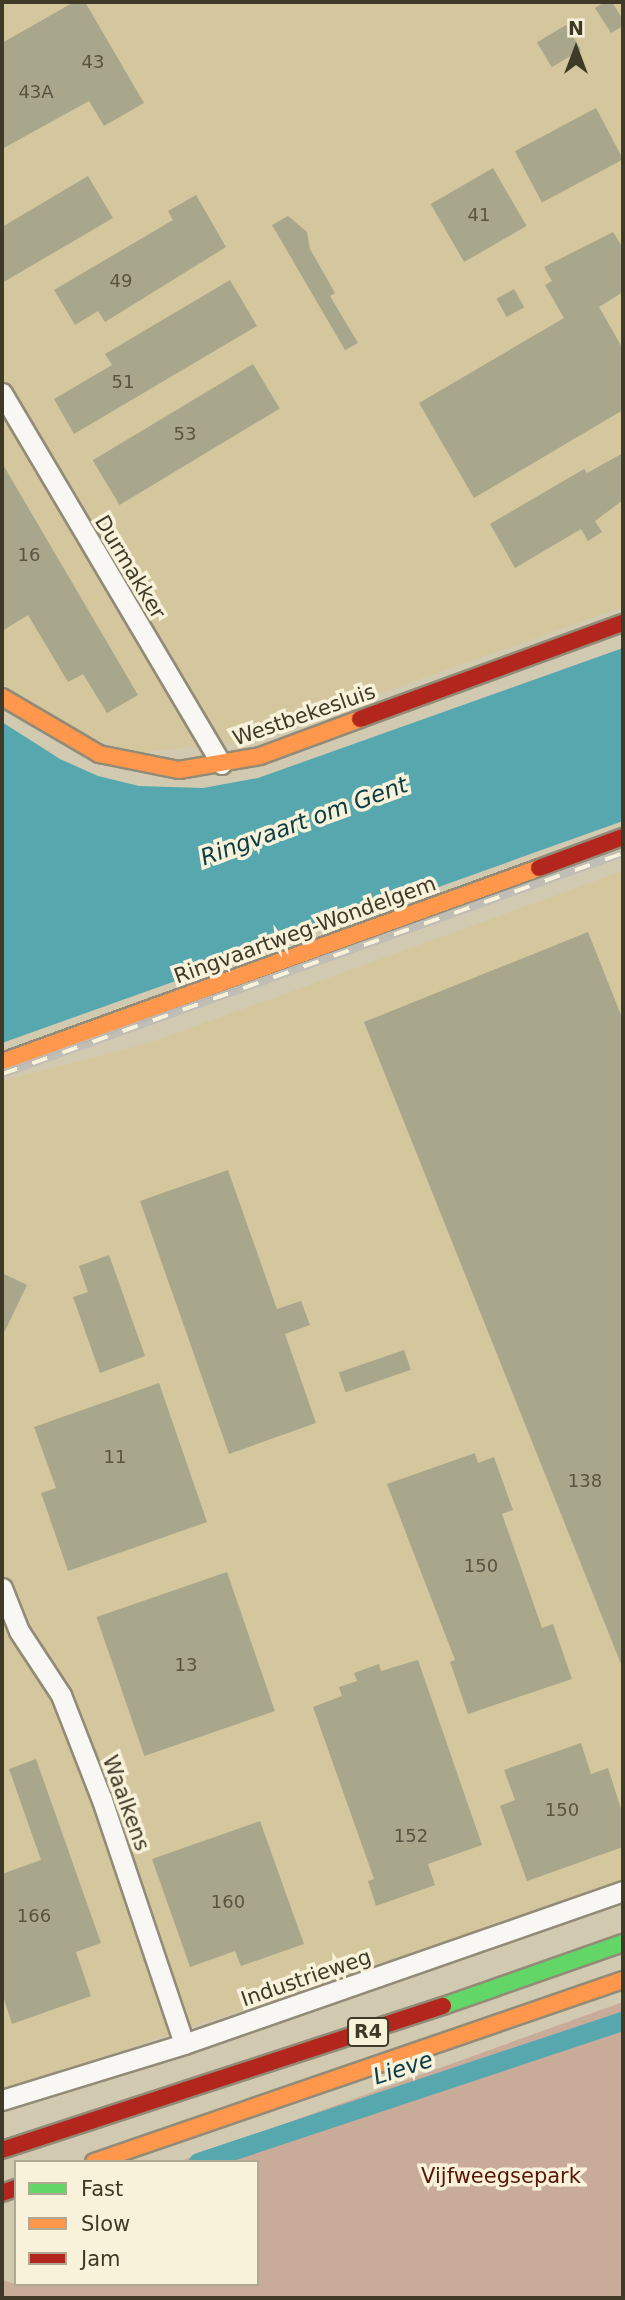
<!DOCTYPE html>
<html>
<head>
<meta charset="utf-8">
<style>
	body { margin:0 }
	#map { position:relative; width:625px; height:2300px; overflow:hidden; background:#d2cab0; font-family:"DejaVu Sans",sans-serif }
	div>[style] { position:absolute }
	.built>* { inset:0; background:#d4c79e }
	.green>* { inset:0; background:#c9ab99 }
	.water>* { inset:0; background:#57a7ae }
	.canal>* { height:19px; margin:-9.5px; padding:0 9.5px; transform-origin:9.5px; border-radius:9.5px; background:#57a7ae }
	.building>* { inset:0; background:#a8a68b; transform-origin:0 0 }
	.roads { filter:drop-shadow(2px 0 #928b77) drop-shadow(-2px 0 #928b77) drop-shadow(0 2px #928b77) drop-shadow(0 -2px #928b77) }
	.street>* { height:19px; margin:-9.5px; padding:0 9.5px; transform-origin:9.5px; border-radius:9.5px; background:#f8f7f3 }
	.fast>* { height:16px; margin:-8px; padding:0 8px; transform-origin:8px; border-radius:8px; background:#63d668 }
	.slow>* { height:16px; margin:-8px; padding:0 8px; transform-origin:8px; border-radius:8px; background:#ff974d }
	.jam>* { height:16px; margin:-8px; padding:0 8px; transform-origin:8px; border-radius:8px; background:#b3261e }
	.rail>* { height:8px; margin-top:-4px; transform-origin:0; background:repeating-linear-gradient(90deg,#f9f2db 0 16px,#c0bdb7 0 32px); box-sizing:border-box; border-block:2px solid #c0bdb7 }
	span { translate:-50% -50%; white-space:nowrap; text-align:center; line-height:1.15; -webkit-text-stroke:7px #f9f2db; paint-order:stroke }
	.number-label { font-size:18px; color:#595440 }
	.number-label span { -webkit-text-stroke-width:0 }
	.shield-label span { padding:2px 5px; background:#f9f2db; border:2px solid; border-radius:5px; -webkit-text-stroke-width:0 }
	.shield-label { font-size:19px; color:#3f3927; font-weight:700 }
	.street-label { font-size:21px; color:#3f3927 }
	.park-label { font-size:21px; color:#5a1305 }
	.water-label { font-size:23px; color:#093c45; font-style:italic }
	.frame { position:absolute; inset:0; border:4px solid #3f3927; pointer-events:none }
	.legend { position:absolute; left:14px; top:2160px; width:245px; height:126px; box-sizing:border-box; background:#f9f2db; border:2px solid #afa893; margin:0; padding:9px 12px; list-style:none; font-size:21px; color:#3f3927 }
	.legend li { display:flex; align-items:center; gap:14px; height:35px }
	.legend b { width:35px; border:2px solid #afa893 }
	.north { position:absolute; left:541px; top:14px; width:70px; height:70px; -webkit-text-stroke:5px #f9f2db; paint-order:stroke; rotate:0deg; font-size:19px; font-weight:700; line-height:28px; text-align:center; color:#3f3927 }
	.north::after { content:''; display:block; margin:auto; width:24px; height:32px; background:#3f3927; clip-path:polygon(50% 0,100% 100%,50% 72%,0 100%) }
</style>
</head>
<body>
<div id="map">
	<div class="built">
		<div style="clip-path:polygon(10px 2px,623px 2px,623px 607px,246px 741px,136px 753px,91px 738px,2px 684px,2px 7px)"></div>
		<div style="clip-path:polygon(623px 871px,623px 1881px,2px 2091px,2px 1081px,149px 1043px)"></div>
	</div>
	<div class="green">
		<div style="clip-path:polygon(623px 2002px,623px 2298px,2px 2298px,2px 2280px,16px 2284px,257px 2284px,257px 2162px,178px 2162px)"></div>
	</div>
	<div class="water">
		<div style="clip-path:polygon(623px 648px,623px 821px,2px 1043px,2px 722px,60px 759px,98px 776px,139px 786px,203px 788px,258px 778px)"></div>
	</div>
	<div class="canal">
		<div style="left:198px;top:2162px;width:448px;rotate:-18.4deg"></div>
	</div>
	<div class="building">
		<div style="clip-path:polygon(74px 2px,85px 2px,144px 103px,104px 126px,89px 101px,2px 149px,2px 43px)"></div>
		<div style="clip-path:polygon(605px 2px,612px 2px,623px 20px,623px 26px,611px 33px,595px 8px)"></div>
		<div style="left:566px;top:25px;width:29px;height:34px;rotate:59deg"></div>
		<div style="left:596px;top:108px;width:58px;height:92px;rotate:62deg"></div>
		<div style="left:493px;top:168px;width:67px;height:72px;rotate:60deg"></div>
		<div style="clip-path:polygon(88px 176px,113px 218px,2px 283px,2px 227px)"></div>
		<div style="clip-path:polygon(196px 195px,226px 247px,105px 322px,98px 311px,75px 325px,54px 290px,173px 220px,168px 211px)"></div>
		<div style="clip-path:polygon(288px 216px,307px 232px,310px 249px,335px 293px,330px 296px,358px 343px,345px 350px,272px 225px)"></div>
		<div style="clip-path:polygon(613px 232px,623px 248px,623px 292px,599px 307px,623px 349px,623px 410px,474px 498px,419px 403px,564px 318px,545px 285px,552px 281px,544px 267px)"></div>
		<div style="clip-path:polygon(230px 280px,257px 326px,74px 434px,54px 399px,112px 365px,105px 354px)"></div>
		<div style="left:514px;top:289px;width:21px;height:20px;rotate:61deg"></div>
		<div style="left:253px;top:364px;width:52px;height:187px;rotate:59deg"></div>
		<div style="clip-path:polygon(623px 453px,623px 500px,595px 521px,602px 532px,588px 541px,581px 529px,515px 568px,490px 524px,584px 469px,587px 473px)"></div>
		<div style="clip-path:polygon(2px 463px,138px 695px,107px 713px,83px 674px,68px 682px,28px 615px,2px 631px)"></div>
		<div style="clip-path:polygon(588px 932px,623px 1020px,623px 1669px,364px 1022px)"></div>
		<div style="clip-path:polygon(228px 1170px,277px 1309px,301px 1301px,310px 1325px,285px 1334px,316px 1423px,229px 1454px,140px 1201px)"></div>
		<div style="clip-path:polygon(109px 1255px,145px 1356px,100px 1373px,73px 1297px,88px 1292px,79px 1266px)"></div>
		<div style="clip-path:polygon(2px 1273px,27px 1285px,2px 1337px)"></div>
		<div style="left:404px;top:1350px;width:21px;height:69px;rotate:71deg"></div>
		<div style="clip-path:polygon(159px 1383px,207px 1522px,68px 1571px,41px 1493px,56px 1488px,34px 1427px)"></div>
		<div style="clip-path:polygon(475px 1453px,478px 1463px,494px 1457px,513px 1510px,502px 1514px,542px 1628px,553px 1624px,572px 1679px,468px 1714px,450px 1662px,455px 1660px,387px 1484px)"></div>
		<div style="left:227px;top:1572px;width:147px;height:138px;rotate:71deg"></div>
		<div style="clip-path:polygon(418px 1660px,482px 1845px,428px 1864px,435px 1885px,376px 1906px,368px 1881px,374px 1879px,313px 1707px,342px 1696px,339px 1687px,357px 1681px,354px 1673px,379px 1664px,381px 1671px)"></div>
		<div style="clip-path:polygon(581px 1743px,591px 1774px,608px 1768px,623px 1815px,623px 1847px,527px 1881px,500px 1806px,515px 1800px,504px 1770px)"></div>
		<div style="clip-path:polygon(36px 1759px,101px 1943px,76px 1952px,91px 1996px,12px 2024px,2px 1993px,2px 1874px,41px 1860px,9px 1769px)"></div>
		<div style="clip-path:polygon(260px 1821px,304px 1944px,241px 1966px,235px 1951px,190px 1967px,152px 1859px)"></div>
	</div>
	<div class="roads">
		<div class="street">
			<div style="left:2px;top:393px;width:431px;rotate:59.4deg"></div>
			<div style="left:2px;top:1588px;width:46px;rotate:68.4deg"></div>
			<div style="left:19px;top:1631px;width:77px;rotate:56.7deg"></div>
			<div style="left:61px;top:1695px;width:113px;rotate:68.7deg"></div>
			<div style="left:102px;top:1800px;width:257px;rotate:71.4deg"></div>
			<div style="left:2px;top:2100px;width:190px;rotate:-17.1deg"></div>
			<div style="left:184px;top:2044px;width:465px;rotate:-19.2deg"></div>
		</div>
		<div class="fast">
			<div style="left:443px;top:2006px;width:191px;rotate:-19.3deg"></div>
		</div>
		<div class="slow">
			<div style="left:2px;top:697px;width:113px;rotate:30.4deg"></div>
			<div style="left:99px;top:754px;width:82px;rotate:11.3deg"></div>
			<div style="left:179px;top:770px;width:82px;rotate:-9.8deg"></div>
			<div style="left:260px;top:756px;width:107px;rotate:-20.3deg"></div>
			<div style="left:2px;top:1062px;width:571px;rotate:-19.86deg"></div>
			<div style="left:94px;top:2162px;width:559px;rotate:-18.99deg"></div>
		</div>
		<div class="jam">
			<div style="left:360px;top:719px;width:280px;rotate:-20.1deg"></div>
			<div style="left:539px;top:868px;width:90px;rotate:-20.3deg"></div>
			<div style="left:2px;top:2150px;width:464px;rotate:-18.1deg"></div>
			<div style="left:2px;top:2193px;width:15px;rotate:-20deg"></div>
		</div>
	</div>
	<div class="rail">
		<div style="left:2px;top:1074px;width:659px;rotate:-19.59deg"></div>
	</div>
	<div class="number-label">
		<span style="left:93px;top:62px">43</span>
		<span style="left:36px;top:92px">43A</span>
		<span style="left:479px;top:215px">41</span>
		<span style="left:121px;top:281px">49</span>
		<span style="left:123px;top:382px">51</span>
		<span style="left:185px;top:434px">53</span>
		<span style="left:29px;top:555px">16</span>
		<span style="left:115px;top:1457px">11</span>
		<span style="left:585px;top:1481px">138</span>
		<span style="left:481px;top:1566px">150</span>
		<span style="left:186px;top:1665px">13</span>
		<span style="left:562px;top:1810px">150</span>
		<span style="left:411px;top:1836px">152</span>
		<span style="left:228px;top:1902px">160</span>
		<span style="left:34px;top:1916px">166</span>
	</div>
	<div class="shield-label">
		<span style="left:368px;top:2032px">R4</span>
	</div>
	<div class="street-label">
		<span style="left:130px;top:567px;rotate:59deg">Durmakker</span>
		<span style="left:304px;top:715px;rotate:-19deg">Westbekesluis</span>
		<span style="left:305px;top:930px;rotate:-20deg">Ringvaartweg-Wondelgem</span>
		<span style="left:126px;top:1803px;rotate:70deg">Waalkens</span>
		<span style="left:306px;top:1978px;rotate:-19deg">Industrieweg</span>
	</div>
	<div class="park-label">
		<span style="left:501px;top:2176px">Vijfweegsepark</span>
	</div>
	<div class="water-label">
		<span style="left:304px;top:821px;rotate:-20deg">Ringvaart om Gent</span>
		<span style="left:403px;top:2068px;rotate:-18deg">Lieve</span>
	</div>
	<div class="frame"></div>
	<ul class="legend">
	<li><b style="height:9px;background:#63d668"></b>Fast</li>
	<li><b style="height:9px;background:#ff974d"></b>Slow</li>
	<li><b style="height:9px;background:#b3261e"></b>Jam</li>
	</ul>
	<div class="north">N</div>
</div>
</body>
</html>
